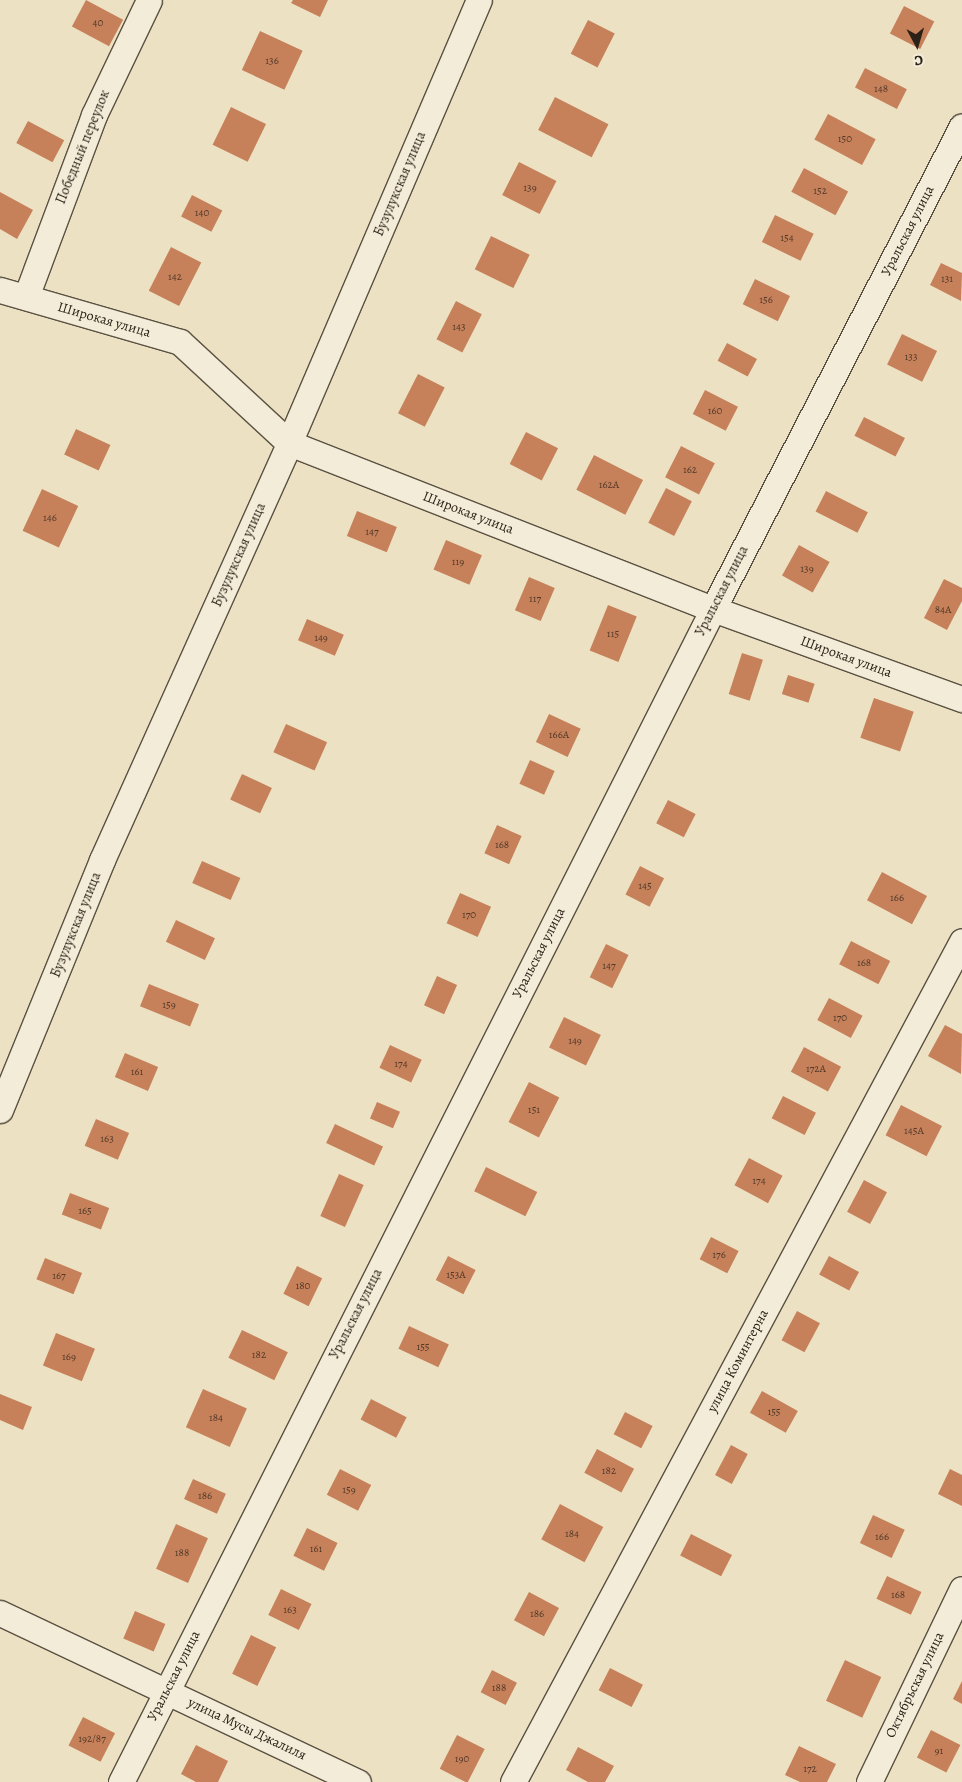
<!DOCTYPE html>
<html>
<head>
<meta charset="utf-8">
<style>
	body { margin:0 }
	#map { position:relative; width:962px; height:1782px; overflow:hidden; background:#ece2c3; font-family:Alegreya,serif }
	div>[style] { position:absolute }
	.building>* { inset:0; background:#c6815b; transform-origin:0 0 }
	.roads { filter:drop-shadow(1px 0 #5b5142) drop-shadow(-1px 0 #5b5142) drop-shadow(0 1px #5b5142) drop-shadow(0 -1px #5b5142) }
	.minor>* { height:25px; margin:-12.5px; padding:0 12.5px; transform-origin:12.5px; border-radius:12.5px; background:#f3ecd8 }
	span { translate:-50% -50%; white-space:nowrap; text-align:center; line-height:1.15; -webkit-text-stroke:4px #f3ecd8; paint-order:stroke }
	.number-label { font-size:11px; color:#523928 }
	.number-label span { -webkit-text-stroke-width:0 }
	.street-label { font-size:14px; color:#2b2117 }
	.north { position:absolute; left:892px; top:20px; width:50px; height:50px; -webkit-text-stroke:4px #f3ecd8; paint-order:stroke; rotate:174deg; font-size:14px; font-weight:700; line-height:20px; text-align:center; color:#2b2117 }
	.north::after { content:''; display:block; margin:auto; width:18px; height:22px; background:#2b2117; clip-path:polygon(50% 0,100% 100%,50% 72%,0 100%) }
</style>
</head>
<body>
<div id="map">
	<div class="building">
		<div style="left:86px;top:0;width:42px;height:30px;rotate:28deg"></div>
		<div style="clip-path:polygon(293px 0,328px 0,320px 17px,291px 3px)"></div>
		<div style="left:904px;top:6px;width:34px;height:31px;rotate:27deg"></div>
		<div style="left:588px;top:20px;width:30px;height:38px;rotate:27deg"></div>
		<div style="left:260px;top:31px;width:47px;height:43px;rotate:25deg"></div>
		<div style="left:865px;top:68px;width:47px;height:22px;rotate:27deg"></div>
		<div style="left:555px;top:97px;width:60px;height:37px;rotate:27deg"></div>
		<div style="left:231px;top:107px;width:39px;height:42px;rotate:26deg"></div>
		<div style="left:828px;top:114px;width:54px;height:29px;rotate:28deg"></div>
		<div style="left:28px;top:121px;width:41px;height:25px;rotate:28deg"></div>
		<div style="left:519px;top:162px;width:42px;height:37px;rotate:27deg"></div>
		<div style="left:804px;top:168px;width:50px;height:27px;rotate:28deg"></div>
		<div style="clip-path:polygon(0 192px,33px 210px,17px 239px,0 229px)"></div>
		<div style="left:192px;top:195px;width:34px;height:24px;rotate:27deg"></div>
		<div style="left:775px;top:215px;width:43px;height:30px;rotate:26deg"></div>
		<div style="left:491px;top:236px;width:43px;height:37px;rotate:26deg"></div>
		<div style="left:171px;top:247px;width:34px;height:49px;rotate:27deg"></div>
		<div style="clip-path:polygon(941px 263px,962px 273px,961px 301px,930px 285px)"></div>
		<div style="left:755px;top:279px;width:39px;height:28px;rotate:26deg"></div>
		<div style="left:456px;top:301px;width:29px;height:43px;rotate:27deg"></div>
		<div style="left:902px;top:334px;width:39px;height:34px;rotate:26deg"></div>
		<div style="left:727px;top:343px;width:34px;height:20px;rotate:28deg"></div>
		<div style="left:418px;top:374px;width:30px;height:44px;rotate:27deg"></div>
		<div style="left:705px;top:390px;width:37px;height:27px;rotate:27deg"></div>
		<div style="left:864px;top:417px;width:46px;height:21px;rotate:27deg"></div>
		<div style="left:76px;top:429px;width:38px;height:28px;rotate:25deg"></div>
		<div style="left:526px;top:432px;width:36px;height:36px;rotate:27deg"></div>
		<div style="left:681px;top:446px;width:38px;height:35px;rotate:27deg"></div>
		<div style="left:594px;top:455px;width:55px;height:39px;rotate:27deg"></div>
		<div style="left:666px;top:488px;width:29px;height:39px;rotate:27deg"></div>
		<div style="left:42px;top:489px;width:40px;height:46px;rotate:25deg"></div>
		<div style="left:826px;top:491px;width:47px;height:23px;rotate:27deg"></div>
		<div style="left:357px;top:511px;width:43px;height:27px;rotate:22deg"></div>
		<div style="left:446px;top:540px;width:39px;height:32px;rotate:23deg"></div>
		<div style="left:799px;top:545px;width:35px;height:35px;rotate:29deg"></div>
		<div style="left:529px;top:577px;width:28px;height:36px;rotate:23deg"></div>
		<div style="clip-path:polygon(944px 579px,962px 588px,962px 601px,947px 630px,924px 618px)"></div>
		<div style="left:608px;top:605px;width:31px;height:49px;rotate:22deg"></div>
		<div style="left:307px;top:619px;width:40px;height:23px;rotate:23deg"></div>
		<div style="left:742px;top:653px;width:22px;height:43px;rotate:18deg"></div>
		<div style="left:788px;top:675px;width:28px;height:20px;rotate:18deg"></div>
		<div style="left:874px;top:698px;width:42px;height:42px;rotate:19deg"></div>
		<div style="left:549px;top:714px;width:35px;height:31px;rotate:25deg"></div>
		<div style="left:286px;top:724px;width:45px;height:31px;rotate:24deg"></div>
		<div style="left:530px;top:760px;width:27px;height:26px;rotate:24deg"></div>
		<div style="left:242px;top:774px;width:33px;height:28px;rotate:25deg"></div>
		<div style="left:668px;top:800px;width:31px;height:26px;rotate:27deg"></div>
		<div style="left:497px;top:825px;width:27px;height:31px;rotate:24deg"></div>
		<div style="left:202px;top:861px;width:42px;height:24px;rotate:24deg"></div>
		<div style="left:640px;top:866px;width:27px;height:32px;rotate:27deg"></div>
		<div style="left:882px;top:872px;width:51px;height:32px;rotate:28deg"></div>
		<div style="left:460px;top:893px;width:34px;height:33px;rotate:24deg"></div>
		<div style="left:176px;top:920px;width:43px;height:24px;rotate:25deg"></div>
		<div style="left:851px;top:941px;width:44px;height:26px;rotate:27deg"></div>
		<div style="left:606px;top:944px;width:25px;height:37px;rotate:26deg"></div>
		<div style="left:437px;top:976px;width:22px;height:32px;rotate:24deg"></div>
		<div style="left:149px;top:984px;width:54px;height:24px;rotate:22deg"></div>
		<div style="left:829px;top:998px;width:38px;height:25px;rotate:28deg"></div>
		<div style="left:564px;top:1017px;width:41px;height:34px;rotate:26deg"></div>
		<div style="clip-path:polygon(945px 1025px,962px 1034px,961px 1074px,928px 1056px)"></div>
		<div style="left:390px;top:1045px;width:35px;height:25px;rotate:25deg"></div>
		<div style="left:804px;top:1047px;width:42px;height:28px;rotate:28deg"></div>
		<div style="left:125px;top:1053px;width:36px;height:26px;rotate:23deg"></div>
		<div style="left:529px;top:1082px;width:34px;height:45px;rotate:27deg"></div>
		<div style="left:783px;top:1096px;width:37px;height:25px;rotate:27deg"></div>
		<div style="left:377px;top:1102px;width:25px;height:18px;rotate:23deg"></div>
		<div style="left:901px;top:1105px;width:46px;height:34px;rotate:27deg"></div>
		<div style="left:96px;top:1119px;width:36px;height:29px;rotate:23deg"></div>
		<div style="left:335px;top:1124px;width:53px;height:21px;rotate:25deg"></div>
		<div style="left:749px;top:1158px;width:38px;height:31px;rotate:28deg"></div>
		<div style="left:486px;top:1167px;width:57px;height:27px;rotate:26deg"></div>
		<div style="left:339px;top:1174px;width:27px;height:46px;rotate:24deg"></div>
		<div style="left:864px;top:1180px;width:26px;height:36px;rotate:28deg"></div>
		<div style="left:70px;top:1193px;width:42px;height:23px;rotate:21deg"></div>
		<div style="left:711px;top:1237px;width:31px;height:25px;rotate:27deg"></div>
		<div style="left:448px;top:1256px;width:31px;height:27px;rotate:27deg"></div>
		<div style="left:829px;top:1256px;width:34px;height:21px;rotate:28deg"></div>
		<div style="left:45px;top:1258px;width:40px;height:23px;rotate:22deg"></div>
		<div style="left:297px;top:1266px;width:28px;height:31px;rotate:26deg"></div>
		<div style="left:797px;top:1311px;width:26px;height:33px;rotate:28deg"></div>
		<div style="left:409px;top:1326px;width:44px;height:25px;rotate:25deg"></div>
		<div style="left:242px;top:1330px;width:51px;height:31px;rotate:26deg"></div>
		<div style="left:56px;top:1333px;width:42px;height:35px;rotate:22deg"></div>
		<div style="left:203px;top:1389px;width:48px;height:42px;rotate:24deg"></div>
		<div style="left:762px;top:1391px;width:41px;height:25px;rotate:29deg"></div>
		<div style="clip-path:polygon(0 1394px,32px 1407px,23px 1430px,0 1420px)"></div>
		<div style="left:371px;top:1399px;width:40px;height:23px;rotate:27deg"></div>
		<div style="left:625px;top:1412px;width:31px;height:25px;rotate:27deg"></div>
		<div style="left:731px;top:1445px;width:19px;height:34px;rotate:28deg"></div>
		<div style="left:597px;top:1449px;width:42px;height:27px;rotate:28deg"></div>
		<div style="left:340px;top:1469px;width:35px;height:29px;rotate:27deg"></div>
		<div style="clip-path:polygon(950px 1469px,962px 1475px,962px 1506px,938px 1494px)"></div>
		<div style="left:193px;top:1479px;width:36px;height:22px;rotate:24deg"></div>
		<div style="left:560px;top:1504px;width:49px;height:40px;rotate:28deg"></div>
		<div style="left:873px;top:1515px;width:35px;height:31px;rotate:25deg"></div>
		<div style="left:176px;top:1524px;width:35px;height:49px;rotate:24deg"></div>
		<div style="left:307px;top:1528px;width:34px;height:31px;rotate:26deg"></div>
		<div style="left:691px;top:1534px;width:46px;height:24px;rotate:27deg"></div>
		<div style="left:887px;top:1576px;width:38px;height:25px;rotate:25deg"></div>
		<div style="left:281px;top:1589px;width:34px;height:29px;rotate:26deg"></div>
		<div style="left:529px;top:1592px;width:34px;height:32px;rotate:28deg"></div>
		<div style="left:135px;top:1611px;width:33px;height:30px;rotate:23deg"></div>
		<div style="left:251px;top:1635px;width:28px;height:43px;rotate:26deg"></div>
		<div style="left:845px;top:1660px;width:40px;height:45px;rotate:25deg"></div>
		<div style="left:610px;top:1668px;width:37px;height:25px;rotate:27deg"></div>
		<div style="left:492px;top:1670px;width:28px;height:25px;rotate:27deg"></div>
		<div style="clip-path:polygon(962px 1681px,962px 1704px,953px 1699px)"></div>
		<div style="left:83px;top:1717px;width:36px;height:32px;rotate:27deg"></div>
		<div style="left:931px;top:1730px;width:33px;height:31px;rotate:27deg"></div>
		<div style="left:457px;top:1735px;width:31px;height:38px;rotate:27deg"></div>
		<div style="clip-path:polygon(196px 1745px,228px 1761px,218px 1782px,196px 1782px,181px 1774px)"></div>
		<div style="clip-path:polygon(799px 1746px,836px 1764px,827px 1782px,800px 1782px,785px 1775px)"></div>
		<div style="clip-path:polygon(578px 1747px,614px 1766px,605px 1782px,588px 1782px,566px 1770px)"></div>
	</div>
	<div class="roads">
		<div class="minor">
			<div style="left:0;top:290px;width:187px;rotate:16.1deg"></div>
			<div style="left:180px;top:342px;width:149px;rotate:42.8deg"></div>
			<div style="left:289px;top:443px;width:455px;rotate:21.4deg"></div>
			<div style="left:713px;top:609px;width:265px;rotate:19.9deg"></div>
			<div style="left:26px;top:297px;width:194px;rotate:-69.5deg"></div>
			<div style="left:94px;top:115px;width:127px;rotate:-64.4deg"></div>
			<div style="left:0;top:1110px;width:270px;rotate:-67.8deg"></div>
			<div style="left:102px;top:860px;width:457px;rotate:-65.8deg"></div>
			<div style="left:289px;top:443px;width:482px;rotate:-66.8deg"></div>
			<div style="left:0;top:1613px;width:396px;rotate:25.3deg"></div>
			<div style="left:121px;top:1782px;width:1314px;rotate:-63.22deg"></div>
			<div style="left:713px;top:609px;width:543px;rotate:-62.73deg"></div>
			<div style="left:513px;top:1782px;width:953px;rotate:-61.9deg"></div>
			<div style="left:869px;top:1782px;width:214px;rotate:-64.3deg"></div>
		</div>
	</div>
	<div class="number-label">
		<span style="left:98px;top:23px">40</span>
		<span style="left:272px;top:61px">136</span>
		<span style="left:881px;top:89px">148</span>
		<span style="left:845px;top:139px">150</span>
		<span style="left:530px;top:188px">139</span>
		<span style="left:820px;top:191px">152</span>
		<span style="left:202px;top:213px">140</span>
		<span style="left:787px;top:238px">154</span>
		<span style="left:175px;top:277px">142</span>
		<span style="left:947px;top:279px">131</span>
		<span style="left:766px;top:300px">156</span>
		<span style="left:459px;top:327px">143</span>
		<span style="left:911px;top:357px">133</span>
		<span style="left:715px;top:411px">160</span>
		<span style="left:690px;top:470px">162</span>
		<span style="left:609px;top:485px">162А</span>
		<span style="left:50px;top:518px">146</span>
		<span style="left:372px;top:532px">147</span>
		<span style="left:458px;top:562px">119</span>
		<span style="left:807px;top:569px">139</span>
		<span style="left:535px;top:599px">117</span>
		<span style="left:943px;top:610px">84А</span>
		<span style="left:613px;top:634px">115</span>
		<span style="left:321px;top:638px">149</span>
		<span style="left:559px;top:735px">166А</span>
		<span style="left:502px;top:845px">168</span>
		<span style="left:645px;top:886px">145</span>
		<span style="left:897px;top:898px">166</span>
		<span style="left:469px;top:915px">170</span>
		<span style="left:864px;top:963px">168</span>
		<span style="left:609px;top:966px">147</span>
		<span style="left:169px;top:1005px">159</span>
		<span style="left:840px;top:1018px">170</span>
		<span style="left:575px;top:1041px">149</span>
		<span style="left:401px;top:1064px">174</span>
		<span style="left:816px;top:1069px">172А</span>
		<span style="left:137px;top:1072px">161</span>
		<span style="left:534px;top:1110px">151</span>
		<span style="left:914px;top:1131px">145А</span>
		<span style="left:107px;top:1139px">163</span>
		<span style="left:759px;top:1181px">174</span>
		<span style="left:85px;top:1211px">165</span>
		<span style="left:719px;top:1255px">176</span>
		<span style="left:456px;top:1275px">153А</span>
		<span style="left:59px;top:1276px">167</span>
		<span style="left:303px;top:1286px">180</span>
		<span style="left:423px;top:1347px">155</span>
		<span style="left:259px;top:1355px">182</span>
		<span style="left:69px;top:1357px">169</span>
		<span style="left:774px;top:1412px">155</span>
		<span style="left:216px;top:1418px">184</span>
		<span style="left:609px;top:1471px">182</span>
		<span style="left:349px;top:1490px">159</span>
		<span style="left:205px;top:1496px">186</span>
		<span style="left:572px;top:1534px">184</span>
		<span style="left:882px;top:1537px">166</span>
		<span style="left:316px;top:1549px">161</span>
		<span style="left:182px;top:1553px">188</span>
		<span style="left:898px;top:1595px">168</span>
		<span style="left:290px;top:1610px">163</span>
		<span style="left:537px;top:1614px">186</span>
		<span style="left:499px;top:1688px">188</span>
		<span style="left:92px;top:1739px">192/87</span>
		<span style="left:939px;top:1751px">91</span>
		<span style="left:462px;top:1759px">190</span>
		<span style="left:810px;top:1769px">172</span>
	</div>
	<div class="street-label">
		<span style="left:83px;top:147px;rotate:-68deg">Победный переулок</span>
		<span style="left:400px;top:184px;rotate:-67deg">Бузулукская улица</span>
		<span style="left:908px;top:231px;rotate:-63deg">Уральская улица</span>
		<span style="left:104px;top:320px;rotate:16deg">Широкая улица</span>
		<span style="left:468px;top:513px;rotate:21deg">Широкая улица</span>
		<span style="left:239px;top:555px;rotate:-66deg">Бузулукская улица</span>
		<span style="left:722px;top:591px;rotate:-63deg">Уральская улица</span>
		<span style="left:846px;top:657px;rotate:20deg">Широкая улица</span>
		<span style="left:76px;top:925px;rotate:-68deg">Бузулукская улица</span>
		<span style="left:539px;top:953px;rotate:-63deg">Уральская улица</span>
		<span style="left:356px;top:1314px;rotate:-63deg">Уральская улица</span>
		<span style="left:738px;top:1361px;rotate:-62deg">улица Коминтерна</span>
		<span style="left:174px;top:1676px;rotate:-63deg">Уральская улица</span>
		<span style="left:915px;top:1685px;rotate:-64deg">Октябрьская улица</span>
		<span style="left:247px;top:1729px;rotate:25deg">улица Мусы Джалиля</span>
	</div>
	<div class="north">С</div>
</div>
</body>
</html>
